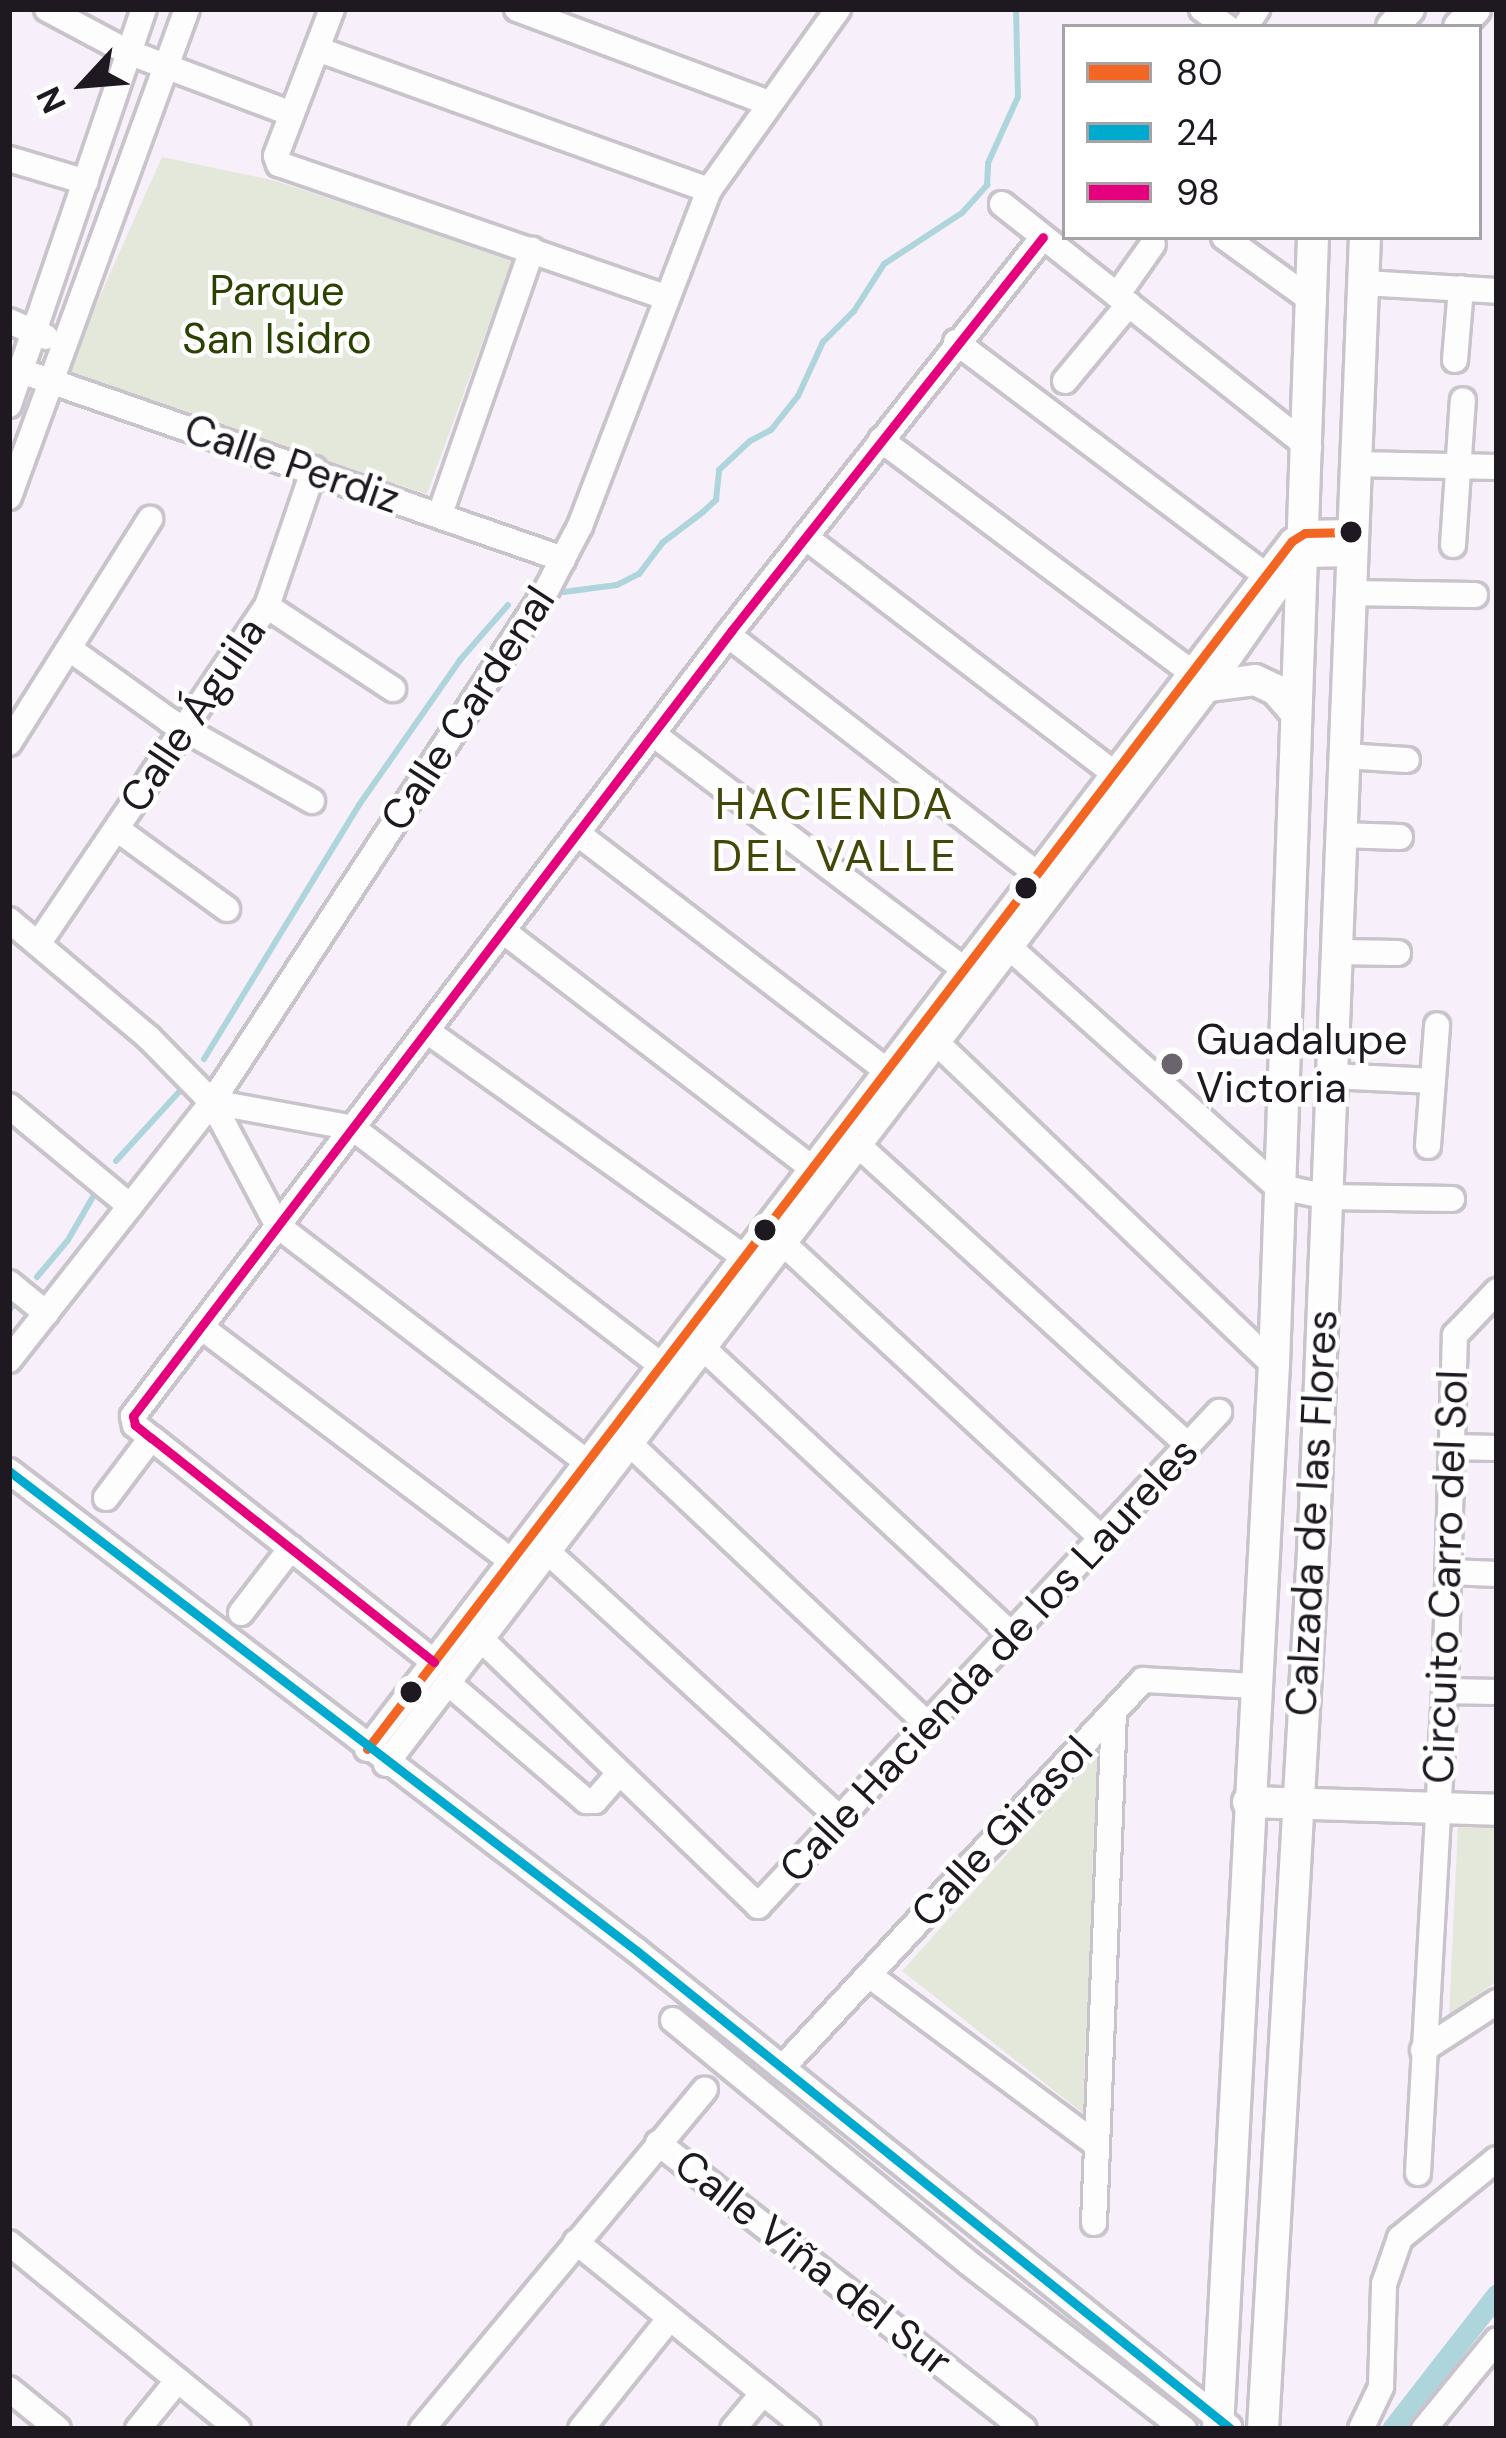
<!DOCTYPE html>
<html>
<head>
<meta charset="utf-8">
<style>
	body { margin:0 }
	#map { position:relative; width:1506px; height:2438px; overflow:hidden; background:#f7f0fa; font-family:"DM Sans",sans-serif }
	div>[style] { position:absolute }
	.green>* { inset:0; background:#e3e8da }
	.stream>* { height:6px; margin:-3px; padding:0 3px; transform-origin:3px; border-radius:3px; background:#afd5dc }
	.canal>* { height:21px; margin:-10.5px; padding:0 10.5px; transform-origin:10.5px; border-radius:10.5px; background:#afd5dc }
	.roads { filter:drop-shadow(3px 0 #c9c3cc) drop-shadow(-3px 0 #c9c3cc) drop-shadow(0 3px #c9c3cc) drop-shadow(0 -3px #c9c3cc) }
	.minor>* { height:24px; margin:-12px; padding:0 12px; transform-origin:12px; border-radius:12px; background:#fefdfe }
	.tertiary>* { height:30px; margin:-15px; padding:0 15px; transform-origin:15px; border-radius:15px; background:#fefdfe }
	.bus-1>* { height:9px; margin:-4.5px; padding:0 4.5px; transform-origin:4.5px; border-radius:4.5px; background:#f26522 }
	.bus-2>* { height:9px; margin:-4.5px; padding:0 4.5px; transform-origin:4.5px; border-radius:4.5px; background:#00a9ce }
	.bus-3>* { height:9px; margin:-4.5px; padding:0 4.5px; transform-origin:4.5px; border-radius:4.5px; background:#e5007d }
	.dots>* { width:33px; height:33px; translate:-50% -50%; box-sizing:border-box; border:6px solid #fff; border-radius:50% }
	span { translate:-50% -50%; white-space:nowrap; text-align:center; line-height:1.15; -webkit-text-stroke:9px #fff; paint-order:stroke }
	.park-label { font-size:42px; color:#2b4100 }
	.street-label { font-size:42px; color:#1e1921 }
	.poi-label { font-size:42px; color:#1e1921 }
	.left { translate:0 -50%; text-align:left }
	.neighbourhood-label { font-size:45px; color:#434708; letter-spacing:3px }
	.frame { position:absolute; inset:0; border:12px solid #1e1921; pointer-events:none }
	.legend { position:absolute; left:1062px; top:24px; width:420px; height:216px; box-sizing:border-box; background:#fff; border:3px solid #a5a3a6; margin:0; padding:15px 21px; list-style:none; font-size:36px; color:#1e1921 }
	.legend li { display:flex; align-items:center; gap:24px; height:60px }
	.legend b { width:60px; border:3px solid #a5a3a6 }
	.north { position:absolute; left:24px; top:24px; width:120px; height:120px; -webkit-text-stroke:9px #fff; paint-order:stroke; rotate:244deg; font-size:33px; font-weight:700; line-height:48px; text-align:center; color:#1e1921 }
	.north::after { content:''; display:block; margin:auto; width:42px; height:54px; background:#1e1921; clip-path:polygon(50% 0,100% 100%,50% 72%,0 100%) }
</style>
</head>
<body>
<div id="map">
	<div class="green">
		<div style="clip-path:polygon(162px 157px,276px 181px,513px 259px,427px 494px,62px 381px)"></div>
		<div style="clip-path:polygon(1098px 1753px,1094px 1925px,1084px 2114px,902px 1971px)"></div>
		<div style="clip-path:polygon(1458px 1825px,1497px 1827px,1497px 1981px,1449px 2016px)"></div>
	</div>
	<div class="stream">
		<div style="left:564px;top:592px;width:53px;rotate:-7.5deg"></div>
		<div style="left:617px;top:585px;width:25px;rotate:-27deg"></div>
		<div style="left:639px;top:574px;width:39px;rotate:-53deg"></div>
		<div style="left:662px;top:543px;width:51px;rotate:-37.1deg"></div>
		<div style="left:703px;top:512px;width:18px;rotate:-43deg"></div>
		<div style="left:716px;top:500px;width:30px;rotate:-84deg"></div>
		<div style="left:719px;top:470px;width:42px;rotate:-43.1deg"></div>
		<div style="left:750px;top:441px;width:24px;rotate:-28deg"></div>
		<div style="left:771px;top:430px;width:43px;rotate:-51.5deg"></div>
		<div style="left:798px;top:396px;width:60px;rotate:-65.2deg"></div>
		<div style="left:823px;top:342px;width:44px;rotate:-45deg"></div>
		<div style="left:854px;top:311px;width:56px;rotate:-57.4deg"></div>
		<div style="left:884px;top:264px;width:93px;rotate:-33.2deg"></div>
		<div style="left:962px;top:213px;width:38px;rotate:-48deg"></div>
		<div style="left:987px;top:185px;width:22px;rotate:-87deg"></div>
		<div style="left:988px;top:163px;width:72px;rotate:-65.6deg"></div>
		<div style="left:1018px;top:97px;width:88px;rotate:-91.3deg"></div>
		<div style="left:204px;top:1059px;width:298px;rotate:-58.6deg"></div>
		<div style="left:359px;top:805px;width:177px;rotate:-55.1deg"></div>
		<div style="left:460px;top:660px;width:73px;rotate:-48.9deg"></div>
		<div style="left:116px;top:1161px;width:93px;rotate:-47.6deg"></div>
		<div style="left:37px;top:1277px;width:48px;rotate:-50deg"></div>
		<div style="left:68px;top:1240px;width:52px;rotate:-60deg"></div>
		<div style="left:9px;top:1311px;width:4px;rotate:-56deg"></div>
	</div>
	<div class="canal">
		<div style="left:1392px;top:2429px;width:171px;rotate:-52.1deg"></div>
	</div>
	<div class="roads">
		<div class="minor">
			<div style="left:47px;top:9px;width:92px;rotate:28deg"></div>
			<div style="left:128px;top:52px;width:175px;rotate:20.7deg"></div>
			<div style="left:332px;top:9px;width:157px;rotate:110.9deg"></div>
			<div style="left:276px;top:156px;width:9px;rotate:69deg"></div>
			<div style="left:279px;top:164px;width:409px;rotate:19deg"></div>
			<div style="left:517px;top:9px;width:268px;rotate:20.5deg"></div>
			<div style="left:1202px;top:9px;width:31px;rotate:36deg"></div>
			<div style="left:1245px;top:27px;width:22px;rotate:-56deg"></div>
			<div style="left:317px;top:49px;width:417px;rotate:19.8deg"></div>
			<div style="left:9px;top:159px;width:80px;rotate:16.6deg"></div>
			<div style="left:1002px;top:204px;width:392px;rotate:38.4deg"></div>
			<div style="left:1224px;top:237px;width:111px;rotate:35.8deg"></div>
			<div style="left:1364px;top:283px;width:133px;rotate:3.4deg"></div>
			<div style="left:1117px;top:295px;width:62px;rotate:-54.8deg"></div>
			<div style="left:9px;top:321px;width:40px;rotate:23.4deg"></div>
			<div style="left:956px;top:342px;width:387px;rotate:37deg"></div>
			<div style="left:1455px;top:360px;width:72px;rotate:-85.2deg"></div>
			<div style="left:21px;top:371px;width:574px;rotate:19.13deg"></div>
			<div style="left:1065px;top:381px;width:100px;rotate:-50.3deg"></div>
			<div style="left:9px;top:405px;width:418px;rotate:-71.2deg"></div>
			<div style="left:881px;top:440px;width:402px;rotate:36.8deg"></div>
			<div style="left:1355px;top:464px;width:142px;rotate:1.2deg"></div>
			<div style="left:9px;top:497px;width:519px;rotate:-69.96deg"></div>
			<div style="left:440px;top:514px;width:280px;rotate:-70.8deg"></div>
			<div style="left:805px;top:537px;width:389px;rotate:37.4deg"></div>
			<div style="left:1453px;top:545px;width:145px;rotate:-86.1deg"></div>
			<div style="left:1349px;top:593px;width:126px;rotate:0.9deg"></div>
			<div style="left:267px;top:606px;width:151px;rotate:33.4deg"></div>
			<div style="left:728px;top:635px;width:404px;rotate:37.7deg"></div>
			<div style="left:71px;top:650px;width:122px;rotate:35.6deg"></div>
			<div style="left:170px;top:721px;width:163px;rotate:29.4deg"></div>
			<div style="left:653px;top:734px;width:390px;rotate:37.1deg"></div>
			<div style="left:9px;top:743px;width:265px;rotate:-57.8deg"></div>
			<div style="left:1344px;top:756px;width:63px;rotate:3.6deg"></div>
			<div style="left:117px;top:829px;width:136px;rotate:36deg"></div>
			<div style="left:577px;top:833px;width:404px;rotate:37.5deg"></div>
			<div style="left:1341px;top:835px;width:59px;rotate:1.9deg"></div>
			<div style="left:9px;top:920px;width:183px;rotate:40.1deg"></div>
			<div style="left:149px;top:1038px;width:90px;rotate:45.5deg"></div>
			<div style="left:212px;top:1102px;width:140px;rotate:62deg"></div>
			<div style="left:278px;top:1226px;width:389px;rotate:37.4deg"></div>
			<div style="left:503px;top:931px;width:389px;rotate:37.5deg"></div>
			<div style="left:38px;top:944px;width:408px;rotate:-55.9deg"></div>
			<div style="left:267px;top:606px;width:145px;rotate:-71.1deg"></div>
			<div style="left:1009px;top:947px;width:358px;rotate:41.8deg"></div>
			<div style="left:1276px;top:1186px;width:53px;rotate:11.9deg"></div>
			<div style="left:1328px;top:1197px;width:124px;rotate:0.9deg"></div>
			<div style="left:1337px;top:952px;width:61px;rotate:0.9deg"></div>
			<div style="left:427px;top:1031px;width:388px;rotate:35.5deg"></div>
			<div style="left:937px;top:1043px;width:466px;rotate:43.7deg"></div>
			<div style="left:1332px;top:1076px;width:101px;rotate:2.8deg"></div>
			<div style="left:212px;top:1102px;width:143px;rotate:10.4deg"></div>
			<div style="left:353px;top:1128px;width:400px;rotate:37.6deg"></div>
			<div style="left:9px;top:1106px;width:157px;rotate:39.6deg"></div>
			<div style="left:858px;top:1145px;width:446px;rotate:42.3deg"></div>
			<div style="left:1428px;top:1146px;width:121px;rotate:-85.7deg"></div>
			<div style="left:772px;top:1233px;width:447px;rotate:42.8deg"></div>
			<div style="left:9px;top:1283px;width:48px;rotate:39deg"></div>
			<div style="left:201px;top:1327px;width:388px;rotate:37deg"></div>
			<div style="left:703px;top:1348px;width:420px;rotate:42.9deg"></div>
			<div style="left:9px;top:1360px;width:328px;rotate:-51.8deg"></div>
			<div style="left:212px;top:1102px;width:613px;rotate:-56.85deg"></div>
			<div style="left:547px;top:589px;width:71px;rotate:-62.4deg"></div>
			<div style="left:580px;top:526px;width:360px;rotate:-69deg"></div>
			<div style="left:709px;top:190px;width:222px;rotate:-54.5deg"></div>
			<div style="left:630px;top:1444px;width:408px;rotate:43.3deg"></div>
			<div style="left:1451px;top:1447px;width:46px;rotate:1.2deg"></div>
			<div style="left:9px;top:1471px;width:790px;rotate:37.39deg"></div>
			<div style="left:637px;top:1951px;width:760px;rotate:38.8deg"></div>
			<div style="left:106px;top:1498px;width:75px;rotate:-53.1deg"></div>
			<div style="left:537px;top:1542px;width:411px;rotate:42.4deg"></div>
			<div style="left:1449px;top:1572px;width:48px;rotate:2.4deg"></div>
			<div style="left:241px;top:1613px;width:82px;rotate:-52.4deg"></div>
			<div style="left:481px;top:1639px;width:385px;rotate:43.9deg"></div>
			<div style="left:758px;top:1906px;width:676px;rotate:-46.98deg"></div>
			<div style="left:434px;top:1662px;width:361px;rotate:-141.6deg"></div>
			<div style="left:151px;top:1438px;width:21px;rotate:-141deg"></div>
			<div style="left:135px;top:1425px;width:9px;rotate:-103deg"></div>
			<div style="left:133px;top:1416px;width:988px;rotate:-52.69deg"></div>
			<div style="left:732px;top:630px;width:501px;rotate:-51.64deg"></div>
			<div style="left:448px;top:1683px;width:182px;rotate:40.5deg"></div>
			<div style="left:586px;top:1801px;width:9px"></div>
			<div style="left:595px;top:1801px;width:37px;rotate:-49deg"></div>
			<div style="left:1445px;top:1691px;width:52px;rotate:1.1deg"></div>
			<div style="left:367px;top:1749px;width:1521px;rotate:-52.56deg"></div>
			<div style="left:1292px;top:541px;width:15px;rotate:-32deg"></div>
			<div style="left:1305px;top:533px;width:46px;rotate:-1.2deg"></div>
			<div style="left:386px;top:1764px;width:1357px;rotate:-52.61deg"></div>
			<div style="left:1210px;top:686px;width:146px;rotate:-55.3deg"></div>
			<div style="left:1293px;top:566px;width:16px;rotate:-43deg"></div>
			<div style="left:1305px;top:555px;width:45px;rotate:-1.3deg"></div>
			<div style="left:869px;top:1975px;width:284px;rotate:36.7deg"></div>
			<div style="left:673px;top:2020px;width:384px;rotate:39.4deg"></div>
			<div style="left:970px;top:2264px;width:270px;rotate:37.6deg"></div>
			<div style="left:1423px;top:2050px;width:88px;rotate:-33deg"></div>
			<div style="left:782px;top:2068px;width:530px;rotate:-47.06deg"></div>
			<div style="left:1143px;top:1680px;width:115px;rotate:3deg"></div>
			<div style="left:658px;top:2143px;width:464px;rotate:38deg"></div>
			<div style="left:1418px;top:2173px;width:483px;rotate:-86.8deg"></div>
			<div style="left:1445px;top:1691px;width:356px;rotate:-88.4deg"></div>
			<div style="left:1455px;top:1335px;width:61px;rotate:-46.3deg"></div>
			<div style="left:1094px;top:2223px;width:512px;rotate:-87.76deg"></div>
			<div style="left:576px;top:2242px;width:298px;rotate:38.9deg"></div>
			<div style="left:9px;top:2243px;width:295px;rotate:39.1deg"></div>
			<div style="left:9px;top:2389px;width:63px;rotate:39.2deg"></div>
			<div style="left:138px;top:2429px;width:63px;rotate:-50.8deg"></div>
			<div style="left:422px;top:2429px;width:442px;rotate:-50.2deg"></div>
			<div style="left:581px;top:2429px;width:142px;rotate:-51.3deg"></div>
			<div style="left:733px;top:2429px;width:47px;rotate:-50.2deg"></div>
			<div style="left:1361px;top:2429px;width:47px;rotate:-64.5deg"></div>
			<div style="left:1381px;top:2387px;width:103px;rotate:-88.3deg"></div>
			<div style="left:1384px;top:2284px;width:49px;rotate:-70.8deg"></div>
			<div style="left:1400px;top:2238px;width:125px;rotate:-39.2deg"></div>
			<div style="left:1424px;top:2429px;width:115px;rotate:-50.6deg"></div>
		</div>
		<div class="tertiary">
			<div style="left:1392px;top:27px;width:25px;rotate:-47deg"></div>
			<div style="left:1459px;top:27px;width:24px;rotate:-48deg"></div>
			<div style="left:1210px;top:686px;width:45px;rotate:-7.6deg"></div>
			<div style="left:1255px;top:680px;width:23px;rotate:25deg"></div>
			<div style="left:1276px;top:690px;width:29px;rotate:49deg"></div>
			<div style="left:1248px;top:1802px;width:249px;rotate:1.8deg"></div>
			<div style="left:1218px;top:2429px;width:1065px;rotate:-86.99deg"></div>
			<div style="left:1274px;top:1365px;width:1129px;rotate:-88.02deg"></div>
			<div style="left:1263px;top:2429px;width:896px;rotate:-86.74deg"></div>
			<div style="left:1314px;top:1534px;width:1298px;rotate:-87.75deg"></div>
		</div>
	</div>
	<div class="bus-1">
		<div style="left:367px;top:1749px;width:1521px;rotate:-52.56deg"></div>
		<div style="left:1292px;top:541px;width:15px;rotate:-32deg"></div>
		<div style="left:1305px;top:533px;width:46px;rotate:-1.2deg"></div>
	</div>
	<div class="bus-2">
		<div style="left:9px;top:1471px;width:790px;rotate:37.39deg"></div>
		<div style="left:637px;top:1951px;width:762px;rotate:38.82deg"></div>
	</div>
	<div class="bus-3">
		<div style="left:434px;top:1662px;width:361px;rotate:-141.6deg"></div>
		<div style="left:151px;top:1438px;width:21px;rotate:-141deg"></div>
		<div style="left:135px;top:1425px;width:9px;rotate:-103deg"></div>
		<div style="left:133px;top:1416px;width:988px;rotate:-52.69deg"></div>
		<div style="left:732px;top:630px;width:501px;rotate:-51.64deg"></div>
	</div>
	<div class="dots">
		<div style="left:1351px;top:532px;background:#1e1921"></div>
		<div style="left:1026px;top:888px;background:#1e1921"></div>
		<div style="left:1172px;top:1064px;background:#6a646d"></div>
		<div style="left:765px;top:1230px;background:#1e1921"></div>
		<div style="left:411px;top:1692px;background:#1e1921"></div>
	</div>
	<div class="park-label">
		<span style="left:277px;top:315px">Parque<br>San Isidro</span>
	</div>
	<div class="street-label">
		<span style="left:292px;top:464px;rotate:19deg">Calle Perdiz</span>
		<span style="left:468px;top:709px;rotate:-57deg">Calle Cardenal</span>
		<span style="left:193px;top:715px;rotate:-56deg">Calle Águila</span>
		<span style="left:1312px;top:1513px;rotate:-87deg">Calzada de las Flores</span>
		<span style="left:1446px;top:1577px;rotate:-88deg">Circuito Carro del Sol</span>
		<span style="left:989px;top:1660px;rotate:-47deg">Calle Hacienda de los Laureles</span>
		<span style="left:1002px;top:1832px;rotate:-47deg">Calle Girasol</span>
		<span style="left:813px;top:2263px;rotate:38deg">Calle Viña del Sur</span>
	</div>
	<div class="poi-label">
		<span class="left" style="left:1196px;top:1064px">Guadalupe<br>Victoria</span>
	</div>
	<div class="neighbourhood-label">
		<span style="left:835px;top:830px">HACIENDA<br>DEL VALLE</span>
	</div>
	<div class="frame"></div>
	<ul class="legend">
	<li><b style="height:15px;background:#f26522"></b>80</li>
	<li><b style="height:15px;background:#00a9ce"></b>24</li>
	<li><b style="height:15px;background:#e5007d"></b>98</li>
	</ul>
	<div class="north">N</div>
</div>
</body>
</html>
